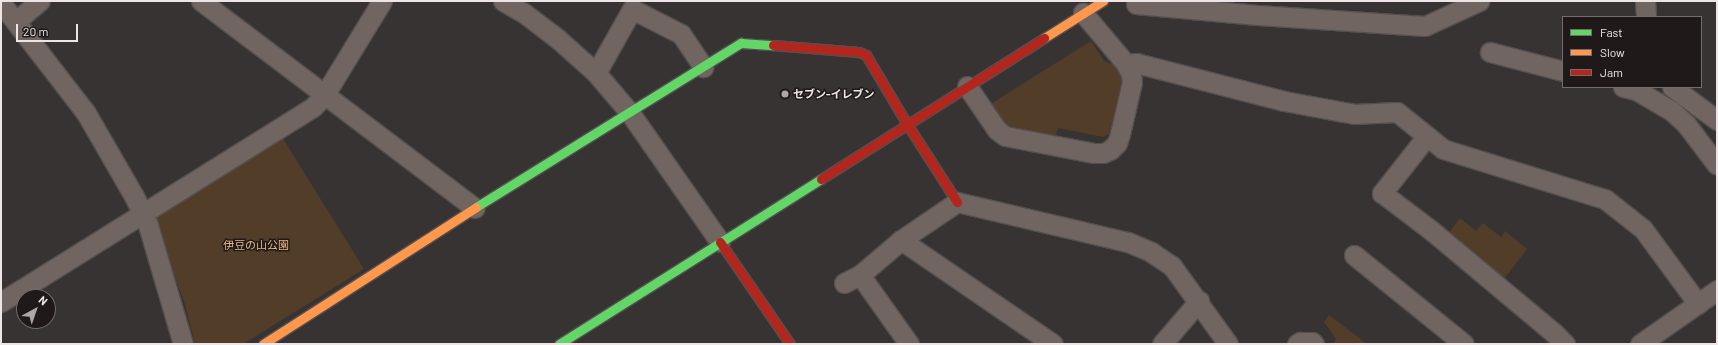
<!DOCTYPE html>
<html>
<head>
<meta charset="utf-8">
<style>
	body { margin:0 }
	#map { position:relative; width:1718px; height:345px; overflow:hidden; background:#383333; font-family:Barlow,"Noto Sans JP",sans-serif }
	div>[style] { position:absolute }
	.green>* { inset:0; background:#523d29 }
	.roads { filter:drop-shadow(1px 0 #545050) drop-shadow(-1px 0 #545050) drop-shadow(0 1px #545050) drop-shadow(0 -1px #545050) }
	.street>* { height:19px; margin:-9.5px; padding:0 9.5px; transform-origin:9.5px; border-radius:9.5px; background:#716561 }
	.fast>* { height:9px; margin:-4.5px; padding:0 4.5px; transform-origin:4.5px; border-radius:4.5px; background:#63d668 }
	.slow>* { height:9px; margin:-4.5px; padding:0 4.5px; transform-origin:4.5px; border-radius:4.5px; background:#ff974d }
	.jam>* { height:9px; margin:-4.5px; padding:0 4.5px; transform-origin:4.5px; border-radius:4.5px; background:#b3261e }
	.dots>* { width:11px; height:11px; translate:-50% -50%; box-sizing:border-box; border:2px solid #1f1a19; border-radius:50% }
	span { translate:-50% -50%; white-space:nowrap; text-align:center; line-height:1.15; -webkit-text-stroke:3px #1f1a19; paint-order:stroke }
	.poi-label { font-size:11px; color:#eee6e6; font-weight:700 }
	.left { translate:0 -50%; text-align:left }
	.park-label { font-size:11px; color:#e9b989 }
	.frame { position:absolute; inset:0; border:2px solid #eee6e6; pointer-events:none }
	.legend { position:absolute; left:1562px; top:16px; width:140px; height:72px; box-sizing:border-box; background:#1f1a19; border:1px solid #726c6b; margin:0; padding:5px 7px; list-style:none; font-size:12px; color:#eee6e6 }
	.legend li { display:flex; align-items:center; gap:8px; height:20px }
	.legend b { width:20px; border:1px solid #726c6b }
	.north { position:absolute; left:16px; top:289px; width:40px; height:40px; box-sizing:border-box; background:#1f1a19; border:1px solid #726c6b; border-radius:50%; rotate:40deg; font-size:11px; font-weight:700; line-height:16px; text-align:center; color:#eee6e6 }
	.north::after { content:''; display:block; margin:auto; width:14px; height:18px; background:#aea7a7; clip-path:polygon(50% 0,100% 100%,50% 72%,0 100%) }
	.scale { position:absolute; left:16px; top:24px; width:62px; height:18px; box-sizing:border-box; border:2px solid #eee6e6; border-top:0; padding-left:5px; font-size:12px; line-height:14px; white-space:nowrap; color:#eee6e6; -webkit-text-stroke:3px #1f1a19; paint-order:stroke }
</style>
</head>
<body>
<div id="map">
	<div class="green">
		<div style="clip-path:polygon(1091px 41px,1104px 61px,1115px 66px,1122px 72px,1123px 81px,1114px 131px,1103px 137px,1058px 128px,1055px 137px,1013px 129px,998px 119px,989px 105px)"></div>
		<div style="clip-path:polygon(282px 137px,364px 269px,243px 344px,195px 344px,185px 304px,156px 226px,158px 213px)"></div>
		<div style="clip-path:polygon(1460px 218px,1476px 231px,1483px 223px,1501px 237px,1505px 231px,1527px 249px,1503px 280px,1448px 234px)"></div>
		<div style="clip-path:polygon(1329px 315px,1367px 344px,1333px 344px,1336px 339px,1324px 322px)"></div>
	</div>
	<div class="roads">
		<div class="street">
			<div style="left:201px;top:1px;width:343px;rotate:37.1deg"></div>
			<div style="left:503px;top:1px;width:24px;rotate:30deg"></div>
			<div style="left:524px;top:13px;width:43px;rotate:37.4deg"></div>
			<div style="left:558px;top:39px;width:51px;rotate:41.8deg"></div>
			<div style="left:596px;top:73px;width:52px;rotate:49.6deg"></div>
			<div style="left:630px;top:113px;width:157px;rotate:55.1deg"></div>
			<div style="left:1645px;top:1px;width:16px;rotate:86deg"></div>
			<div style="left:1px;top:3px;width:139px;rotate:52.3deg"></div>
			<div style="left:86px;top:113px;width:96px;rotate:60deg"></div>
			<div style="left:134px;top:196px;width:32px;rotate:64deg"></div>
			<div style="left:148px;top:225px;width:124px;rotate:73.6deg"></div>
			<div style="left:1136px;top:4px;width:122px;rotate:5.2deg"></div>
			<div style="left:1258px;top:15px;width:167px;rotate:3.8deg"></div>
			<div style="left:1425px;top:26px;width:60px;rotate:-24.8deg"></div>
			<div style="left:16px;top:21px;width:31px;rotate:-40deg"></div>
			<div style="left:1490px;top:52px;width:75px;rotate:14.6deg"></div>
			<div style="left:1126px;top:64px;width:10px;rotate:-6deg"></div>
			<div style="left:1136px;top:63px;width:153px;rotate:14.4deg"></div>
			<div style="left:1284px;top:101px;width:71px;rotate:10.5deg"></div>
			<div style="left:1354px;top:114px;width:43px;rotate:-2.7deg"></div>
			<div style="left:1397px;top:112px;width:59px;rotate:38.8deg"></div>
			<div style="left:1443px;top:149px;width:170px;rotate:17.2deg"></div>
			<div style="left:1605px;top:199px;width:48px;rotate:38.3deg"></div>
			<div style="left:1643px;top:229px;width:93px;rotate:53.7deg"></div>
			<div style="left:596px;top:73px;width:73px;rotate:-60.6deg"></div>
			<div style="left:632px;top:9px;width:55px;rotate:27deg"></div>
			<div style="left:681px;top:34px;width:40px;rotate:56deg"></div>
			<div style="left:967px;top:86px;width:53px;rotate:55.7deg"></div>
			<div style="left:997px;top:130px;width:10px;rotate:37deg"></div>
			<div style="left:1005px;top:136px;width:91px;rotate:10.8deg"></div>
			<div style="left:1094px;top:153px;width:9px"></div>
			<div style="left:1103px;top:153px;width:8px;rotate:-23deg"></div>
			<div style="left:1110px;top:150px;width:10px;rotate:-45deg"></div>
			<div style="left:1117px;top:143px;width:9px;rotate:-72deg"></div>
			<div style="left:1120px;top:134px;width:53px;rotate:-77deg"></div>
			<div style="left:1132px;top:82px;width:8px;rotate:-97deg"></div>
			<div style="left:1131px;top:74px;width:11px;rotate:-117deg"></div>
			<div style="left:1126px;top:64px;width:67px;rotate:-130.1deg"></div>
			<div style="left:1623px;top:87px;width:13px;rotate:13deg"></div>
			<div style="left:1636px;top:90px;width:42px;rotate:30.3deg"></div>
			<div style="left:1672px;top:111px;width:19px;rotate:43deg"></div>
			<div style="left:1686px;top:124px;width:51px;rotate:52.9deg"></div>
			<div style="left:1672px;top:87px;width:56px;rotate:36.3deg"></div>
			<div style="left:1427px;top:136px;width:73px;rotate:128.3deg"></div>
			<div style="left:1382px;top:193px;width:63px;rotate:37.2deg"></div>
			<div style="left:1432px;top:231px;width:158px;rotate:39.9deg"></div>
			<div style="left:1553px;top:332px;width:17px;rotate:45deg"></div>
			<div style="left:901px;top:240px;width:184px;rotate:34.4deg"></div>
			<div style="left:1354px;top:255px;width:141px;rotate:39deg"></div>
			<div style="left:860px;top:275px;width:85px;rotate:54.6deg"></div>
			<div style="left:844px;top:283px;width:18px;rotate:-27deg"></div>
			<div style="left:860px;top:275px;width:54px;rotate:-40.5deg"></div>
			<div style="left:901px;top:240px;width:68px;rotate:-34.2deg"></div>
			<div style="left:957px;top:202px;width:176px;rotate:13.2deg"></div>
			<div style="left:1128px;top:242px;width:25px;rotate:23deg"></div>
			<div style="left:1151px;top:252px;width:25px;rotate:34deg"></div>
			<div style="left:1172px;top:266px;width:96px;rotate:54.3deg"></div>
			<div style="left:1px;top:302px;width:368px;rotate:-32deg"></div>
			<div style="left:313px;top:107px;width:18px;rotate:-47deg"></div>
			<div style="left:325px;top:94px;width:109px;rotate:-58.5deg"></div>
			<div style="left:1162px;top:344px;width:57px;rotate:-49.3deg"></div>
			<div style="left:1297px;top:344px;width:4px;rotate:-34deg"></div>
			<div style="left:1300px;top:342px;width:12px"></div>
			<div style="left:1312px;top:342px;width:3px;rotate:45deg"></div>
			<div style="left:1640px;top:344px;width:94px;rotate:-35deg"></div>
		</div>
		<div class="fast">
			<div style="left:476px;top:207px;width:312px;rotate:-31.8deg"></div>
			<div style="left:741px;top:43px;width:32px;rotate:4deg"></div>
			<div style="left:559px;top:344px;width:310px;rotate:-32.2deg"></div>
		</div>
		<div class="slow">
			<div style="left:1044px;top:38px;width:70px;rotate:-32.1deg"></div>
			<div style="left:263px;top:344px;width:253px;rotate:-32.7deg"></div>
		</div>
		<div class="jam">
			<div style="left:773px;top:45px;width:86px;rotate:4.7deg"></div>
			<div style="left:859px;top:52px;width:8px;rotate:23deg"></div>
			<div style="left:866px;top:55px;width:80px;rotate:59.3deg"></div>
			<div style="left:907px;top:124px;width:93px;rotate:57.3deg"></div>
			<div style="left:821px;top:179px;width:264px;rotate:-32.3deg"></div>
			<div style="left:720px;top:242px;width:124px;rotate:55.5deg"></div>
		</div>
	</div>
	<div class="dots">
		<div style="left:785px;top:94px;background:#aea7a7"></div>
	</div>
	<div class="poi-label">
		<span class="left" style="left:793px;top:94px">セブン-イレブン</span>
	</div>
	<div class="park-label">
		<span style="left:256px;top:245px">伊豆の山公園</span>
	</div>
	<div class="frame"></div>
	<ul class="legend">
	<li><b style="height:5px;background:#63d668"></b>Fast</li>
	<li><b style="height:5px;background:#ff974d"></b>Slow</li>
	<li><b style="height:5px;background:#b3261e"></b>Jam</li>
	</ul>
	<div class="north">N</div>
	<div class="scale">20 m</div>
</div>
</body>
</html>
